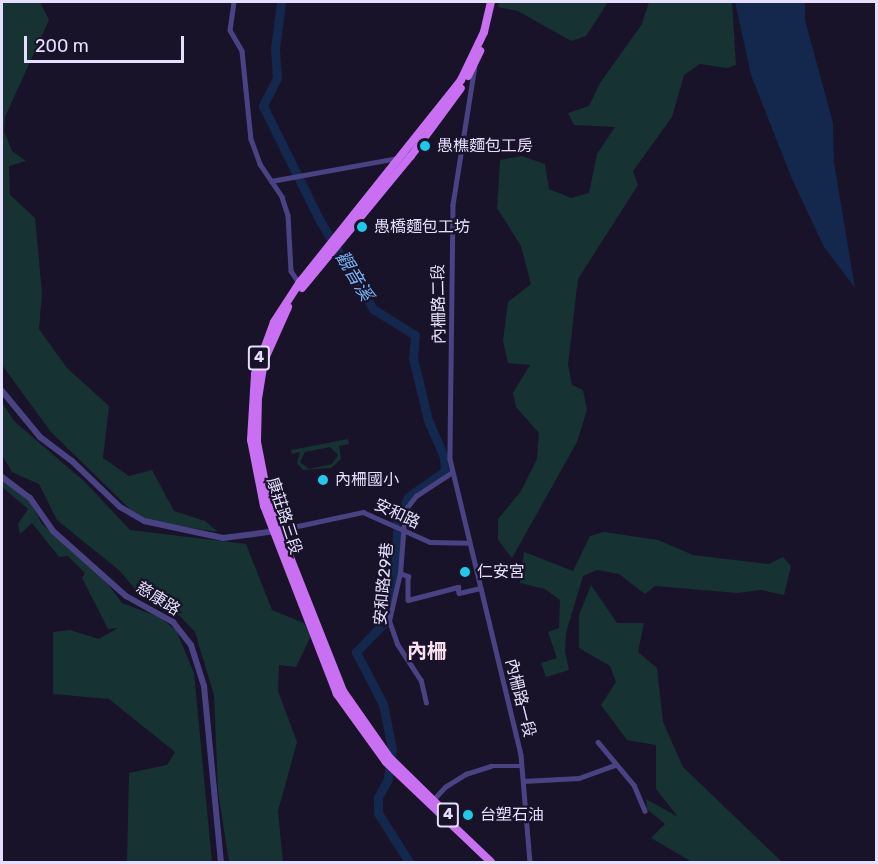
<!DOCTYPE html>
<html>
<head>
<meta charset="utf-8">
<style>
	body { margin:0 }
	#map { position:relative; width:878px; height:864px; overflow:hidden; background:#181329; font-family:Rubik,"Noto Sans TC",sans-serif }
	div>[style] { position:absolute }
	.green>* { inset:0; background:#173233 }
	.water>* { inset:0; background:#14274c }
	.river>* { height:9px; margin:-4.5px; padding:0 4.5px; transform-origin:4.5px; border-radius:4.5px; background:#14274c }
	.minor>* { height:4.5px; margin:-2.25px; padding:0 2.25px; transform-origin:2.25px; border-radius:2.25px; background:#494383 }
	.tertiary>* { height:6px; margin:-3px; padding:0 3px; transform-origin:3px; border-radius:3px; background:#494383 }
	.primary>* { height:8px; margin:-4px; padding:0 4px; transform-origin:4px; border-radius:4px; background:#c870f1 }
	.dots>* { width:16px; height:16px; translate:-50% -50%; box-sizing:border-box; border:3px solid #181329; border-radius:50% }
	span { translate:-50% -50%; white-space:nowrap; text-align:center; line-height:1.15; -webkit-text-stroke:4.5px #181329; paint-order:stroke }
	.shield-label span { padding:2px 4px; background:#181329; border:2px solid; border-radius:4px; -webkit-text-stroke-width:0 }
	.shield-label { font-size:15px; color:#e4dffc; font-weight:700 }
	.poi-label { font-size:16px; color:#e4dffc }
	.left { translate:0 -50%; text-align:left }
	.street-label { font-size:16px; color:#e4dffc }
	.water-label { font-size:18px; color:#76b2f2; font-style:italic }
	.quarter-label { font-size:20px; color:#fce0f0; font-weight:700 }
	.frame { position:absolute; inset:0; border:3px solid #e4dffc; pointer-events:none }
	.scale { position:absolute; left:24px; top:36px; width:160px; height:27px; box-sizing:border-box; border:3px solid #e4dffc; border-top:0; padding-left:8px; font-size:18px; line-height:21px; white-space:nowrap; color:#e4dffc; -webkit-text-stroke:4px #181329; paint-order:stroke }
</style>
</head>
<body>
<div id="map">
	<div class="green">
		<div style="clip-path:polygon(2px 2px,40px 2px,49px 20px,5px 117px,4px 131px,12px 151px,26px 161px,9px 166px,10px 195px,35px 218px,42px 292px,39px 329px,67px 368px,109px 406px,103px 458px,129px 476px,152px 470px,174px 511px,205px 521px,218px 532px,153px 522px,133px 512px,51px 432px,2px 365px)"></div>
		<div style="clip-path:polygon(499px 2px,608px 2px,586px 36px,571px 41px,518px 11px,498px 7px)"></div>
		<div style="clip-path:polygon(649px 2px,732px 2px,736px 65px,727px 68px,700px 64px,684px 75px,672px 117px,633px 171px,638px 185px,578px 279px,568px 365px,572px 385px,583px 390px,587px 410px,577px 442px,512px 558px,498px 540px,498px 519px,521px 491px,537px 459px,539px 433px,516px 407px,513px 393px,530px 365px,508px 363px,503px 341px,508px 302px,531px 284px,521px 246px,497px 208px,500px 160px,522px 156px,545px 164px,549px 189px,571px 198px,589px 193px,597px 154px,615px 127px,574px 125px,568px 113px,589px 106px,600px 83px,642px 24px)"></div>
		<div style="clip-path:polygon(2px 402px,14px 421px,85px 482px,130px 530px,246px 544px,272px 610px,304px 623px,311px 636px,296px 667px,279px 665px,278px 691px,297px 742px,278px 811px,283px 862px,229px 862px,218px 791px,214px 695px,195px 632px,175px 611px,143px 599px,120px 571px,57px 520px,39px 484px,12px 472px,2px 455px)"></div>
		<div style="clip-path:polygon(evenodd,348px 439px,349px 444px,339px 446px,341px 459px,331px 468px,303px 470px,297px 463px,300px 452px,292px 454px,291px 450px,348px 439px,330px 447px,338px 455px,332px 464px,309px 469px,300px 462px,305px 452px,330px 447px)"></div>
		<div style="clip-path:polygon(2px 479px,28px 498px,42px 524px,99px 572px,122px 603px,159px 617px,176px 630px,194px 673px,212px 862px,127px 862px,129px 773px,167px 765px,175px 752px,109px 699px,53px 694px,53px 632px,70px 630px,99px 639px,118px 628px,108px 629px,82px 578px,85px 573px,68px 556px,59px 557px,32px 523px,20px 534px,18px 524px,28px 509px,2px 487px)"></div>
		<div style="clip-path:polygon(604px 532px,658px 540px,693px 555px,769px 564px,783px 557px,791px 566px,784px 595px,761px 590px,737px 593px,655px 586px,645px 594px,619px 574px,597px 570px,583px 576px,566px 633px,565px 652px,569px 670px,546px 677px,541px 663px,557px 658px,548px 632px,559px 628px,560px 600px,545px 589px,520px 583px,524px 552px,573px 571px,590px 536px)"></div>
		<div style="clip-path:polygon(591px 585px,617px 623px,644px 623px,638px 652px,657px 668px,663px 722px,683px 767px,782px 862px,692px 862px,651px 838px,665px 824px,647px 809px,646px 799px,678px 817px,656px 789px,656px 745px,627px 740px,601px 705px,616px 682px,610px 666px,579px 648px,579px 615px)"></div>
	</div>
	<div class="water">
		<div style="clip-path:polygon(735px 2px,805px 2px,805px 20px,833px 123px,834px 162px,855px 288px,824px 247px,792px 179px,751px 75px)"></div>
	</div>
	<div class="river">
		<div style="left:281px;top:2px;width:47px;rotate:97.3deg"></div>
		<div style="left:275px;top:49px;width:29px;rotate:86deg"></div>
		<div style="left:277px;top:78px;width:31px;rotate:117deg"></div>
		<div style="left:263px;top:106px;width:128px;rotate:63.6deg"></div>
		<div style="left:320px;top:221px;width:103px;rotate:58.9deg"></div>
		<div style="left:373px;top:309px;width:49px;rotate:31.8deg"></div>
		<div style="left:415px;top:335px;width:23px;rotate:95deg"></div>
		<div style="left:413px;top:358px;width:64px;rotate:76.4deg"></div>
		<div style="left:428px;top:420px;width:40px;rotate:66.6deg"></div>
		<div style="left:444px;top:457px;width:14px;rotate:86deg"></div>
		<div style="left:445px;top:471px;width:45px;rotate:144.9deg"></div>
		<div style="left:408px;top:497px;width:27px;rotate:114deg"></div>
		<div style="left:397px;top:531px;width:44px;rotate:92.6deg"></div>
		<div style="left:395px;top:575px;width:48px;rotate:102deg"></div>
		<div style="left:385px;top:622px;width:42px;rotate:134deg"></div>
		<div style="left:356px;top:652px;width:59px;rotate:62.6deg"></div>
		<div style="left:383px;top:704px;width:46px;rotate:78.7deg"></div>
		<div style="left:392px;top:749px;width:30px;rotate:98deg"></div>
		<div style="left:388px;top:779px;width:21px;rotate:119deg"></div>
		<div style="left:378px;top:797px;width:16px;rotate:90deg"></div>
		<div style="left:378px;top:813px;width:58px;rotate:57.7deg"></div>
	</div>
	<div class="minor">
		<div style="left:234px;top:2px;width:28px;rotate:98deg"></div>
		<div style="left:230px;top:30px;width:24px;rotate:60deg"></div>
		<div style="left:242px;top:51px;width:88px;rotate:84.2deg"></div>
		<div style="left:251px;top:139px;width:27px;rotate:70deg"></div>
		<div style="left:260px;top:164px;width:40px;rotate:56deg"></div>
		<div style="left:282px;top:197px;width:19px;rotate:72deg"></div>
		<div style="left:288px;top:215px;width:56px;rotate:86.9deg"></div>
		<div style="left:291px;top:271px;width:14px;rotate:56deg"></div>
		<div style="left:475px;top:66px;width:141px;rotate:99deg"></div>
		<div style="left:453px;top:205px;width:254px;rotate:90.7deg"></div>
		<div style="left:450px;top:459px;width:304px;rotate:76.5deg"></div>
		<div style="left:521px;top:755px;width:107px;rotate:85.2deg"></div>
		<div style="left:271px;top:181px;width:129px;rotate:-10.3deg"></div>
		<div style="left:279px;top:530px;width:86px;rotate:-12.1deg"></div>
		<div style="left:363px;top:512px;width:73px;rotate:24.1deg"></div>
		<div style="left:430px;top:542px;width:39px;rotate:1deg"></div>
		<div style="left:400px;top:573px;width:9px;rotate:21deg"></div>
		<div style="left:408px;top:576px;width:24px;rotate:90deg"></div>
		<div style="left:408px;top:600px;width:52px;rotate:-14.6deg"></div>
		<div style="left:458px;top:587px;width:6px;rotate:81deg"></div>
		<div style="left:459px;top:593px;width:22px;rotate:-13deg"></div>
		<div style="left:426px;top:703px;width:23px;rotate:-103deg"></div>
		<div style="left:421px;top:681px;width:44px;rotate:-123deg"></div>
		<div style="left:397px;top:644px;width:24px;rotate:-109deg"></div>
		<div style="left:389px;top:621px;width:49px;rotate:-77.1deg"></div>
		<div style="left:400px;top:573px;width:63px;rotate:-85.5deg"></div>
		<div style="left:405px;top:510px;width:18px;rotate:-52deg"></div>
		<div style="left:416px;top:496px;width:42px;rotate:-33.3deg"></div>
		<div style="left:598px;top:742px;width:56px;rotate:50.1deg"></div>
		<div style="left:634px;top:785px;width:28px;rotate:67deg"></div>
		<div style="left:523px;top:781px;width:56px;rotate:-3.1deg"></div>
		<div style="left:579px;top:778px;width:38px;rotate:-20deg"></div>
		<div style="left:431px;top:802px;width:21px;rotate:-47deg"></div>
		<div style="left:445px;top:787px;width:25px;rotate:-32deg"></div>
		<div style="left:466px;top:774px;width:26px;rotate:-18deg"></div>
		<div style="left:491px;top:766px;width:31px"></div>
	</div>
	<div class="tertiary">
		<div style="left:2px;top:391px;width:60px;rotate:50.4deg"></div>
		<div style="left:40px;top:437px;width:40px;rotate:37deg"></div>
		<div style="left:72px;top:461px;width:66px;rotate:43.8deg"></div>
		<div style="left:120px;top:507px;width:28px;rotate:30deg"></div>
		<div style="left:144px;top:521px;width:81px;rotate:12.1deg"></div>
		<div style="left:223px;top:538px;width:53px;rotate:-7.5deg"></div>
		<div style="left:2px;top:477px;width:35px;rotate:37deg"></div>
		<div style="left:30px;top:498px;width:40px;rotate:55.1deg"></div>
		<div style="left:53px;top:531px;width:98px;rotate:41.7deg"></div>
		<div style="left:126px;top:596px;width:54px;rotate:29deg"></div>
		<div style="left:173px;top:622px;width:29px;rotate:52deg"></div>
		<div style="left:191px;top:645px;width:43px;rotate:72.4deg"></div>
		<div style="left:204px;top:686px;width:177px;rotate:84.5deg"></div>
	</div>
	<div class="primary">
		<div style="left:468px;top:76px;width:28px;rotate:-64deg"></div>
		<div style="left:302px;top:288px;width:171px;rotate:-50.5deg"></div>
		<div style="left:411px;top:156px;width:84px;rotate:-53.7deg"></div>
		<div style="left:288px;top:307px;width:59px;rotate:114deg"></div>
		<div style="left:264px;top:361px;width:36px;rotate:99deg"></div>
		<div style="left:258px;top:397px;width:45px;rotate:91.3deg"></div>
		<div style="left:257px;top:442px;width:63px;rotate:79deg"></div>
		<div style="left:269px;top:504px;width:201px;rotate:68.4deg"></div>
		<div style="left:343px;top:691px;width:82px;rotate:55deg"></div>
		<div style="left:390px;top:758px;width:77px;rotate:44.5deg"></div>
		<div style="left:491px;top:862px;width:145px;rotate:-136.4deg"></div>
		<div style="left:386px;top:762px;width:84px;rotate:-125.8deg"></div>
		<div style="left:337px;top:694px;width:202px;rotate:-111.2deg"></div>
		<div style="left:264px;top:506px;width:67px;rotate:-101.1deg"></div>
		<div style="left:251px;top:440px;width:66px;rotate:-86.5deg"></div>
		<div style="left:255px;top:374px;width:55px;rotate:-69.9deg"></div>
		<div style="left:274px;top:322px;width:48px;rotate:-57deg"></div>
		<div style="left:300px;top:282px;width:258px;rotate:-51.4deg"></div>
		<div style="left:461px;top:80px;width:53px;rotate:-64.4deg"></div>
		<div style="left:484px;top:32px;width:31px;rotate:-77deg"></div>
	</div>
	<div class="dots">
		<div style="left:425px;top:146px;background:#1dcaea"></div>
		<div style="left:362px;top:227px;background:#1dcaea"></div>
		<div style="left:323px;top:480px;background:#1dcaea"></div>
		<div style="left:465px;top:572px;background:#1dcaea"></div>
		<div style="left:468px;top:815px;background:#1dcaea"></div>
	</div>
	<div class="shield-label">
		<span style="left:259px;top:358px">4</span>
		<span style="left:448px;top:815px">4</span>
	</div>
	<div class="poi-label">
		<span class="left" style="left:437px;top:146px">愚樵麵包工房</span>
		<span class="left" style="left:374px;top:227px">愚橋麵包工坊</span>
		<span class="left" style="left:335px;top:480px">內柵國小</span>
		<span class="left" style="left:477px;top:572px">仁安宮</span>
		<span class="left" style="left:480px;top:815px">台塑石油</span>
	</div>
	<div class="street-label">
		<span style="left:439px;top:304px;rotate:-91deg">內柵路二段</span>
		<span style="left:397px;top:514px;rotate:25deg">安和路</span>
		<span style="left:284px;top:516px;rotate:72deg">康莊路三段</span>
		<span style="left:384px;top:584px;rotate:-85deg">安和路29巷</span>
		<span style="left:158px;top:599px;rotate:32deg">慈康路</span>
		<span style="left:520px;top:698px;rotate:76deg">內柵路一段</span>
	</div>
	<div class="water-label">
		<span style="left:354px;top:276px;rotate:59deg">觀音溪</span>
	</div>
	<div class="quarter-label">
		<span style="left:427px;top:651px">內柵</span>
	</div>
	<div class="frame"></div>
	<div class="scale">200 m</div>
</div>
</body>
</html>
